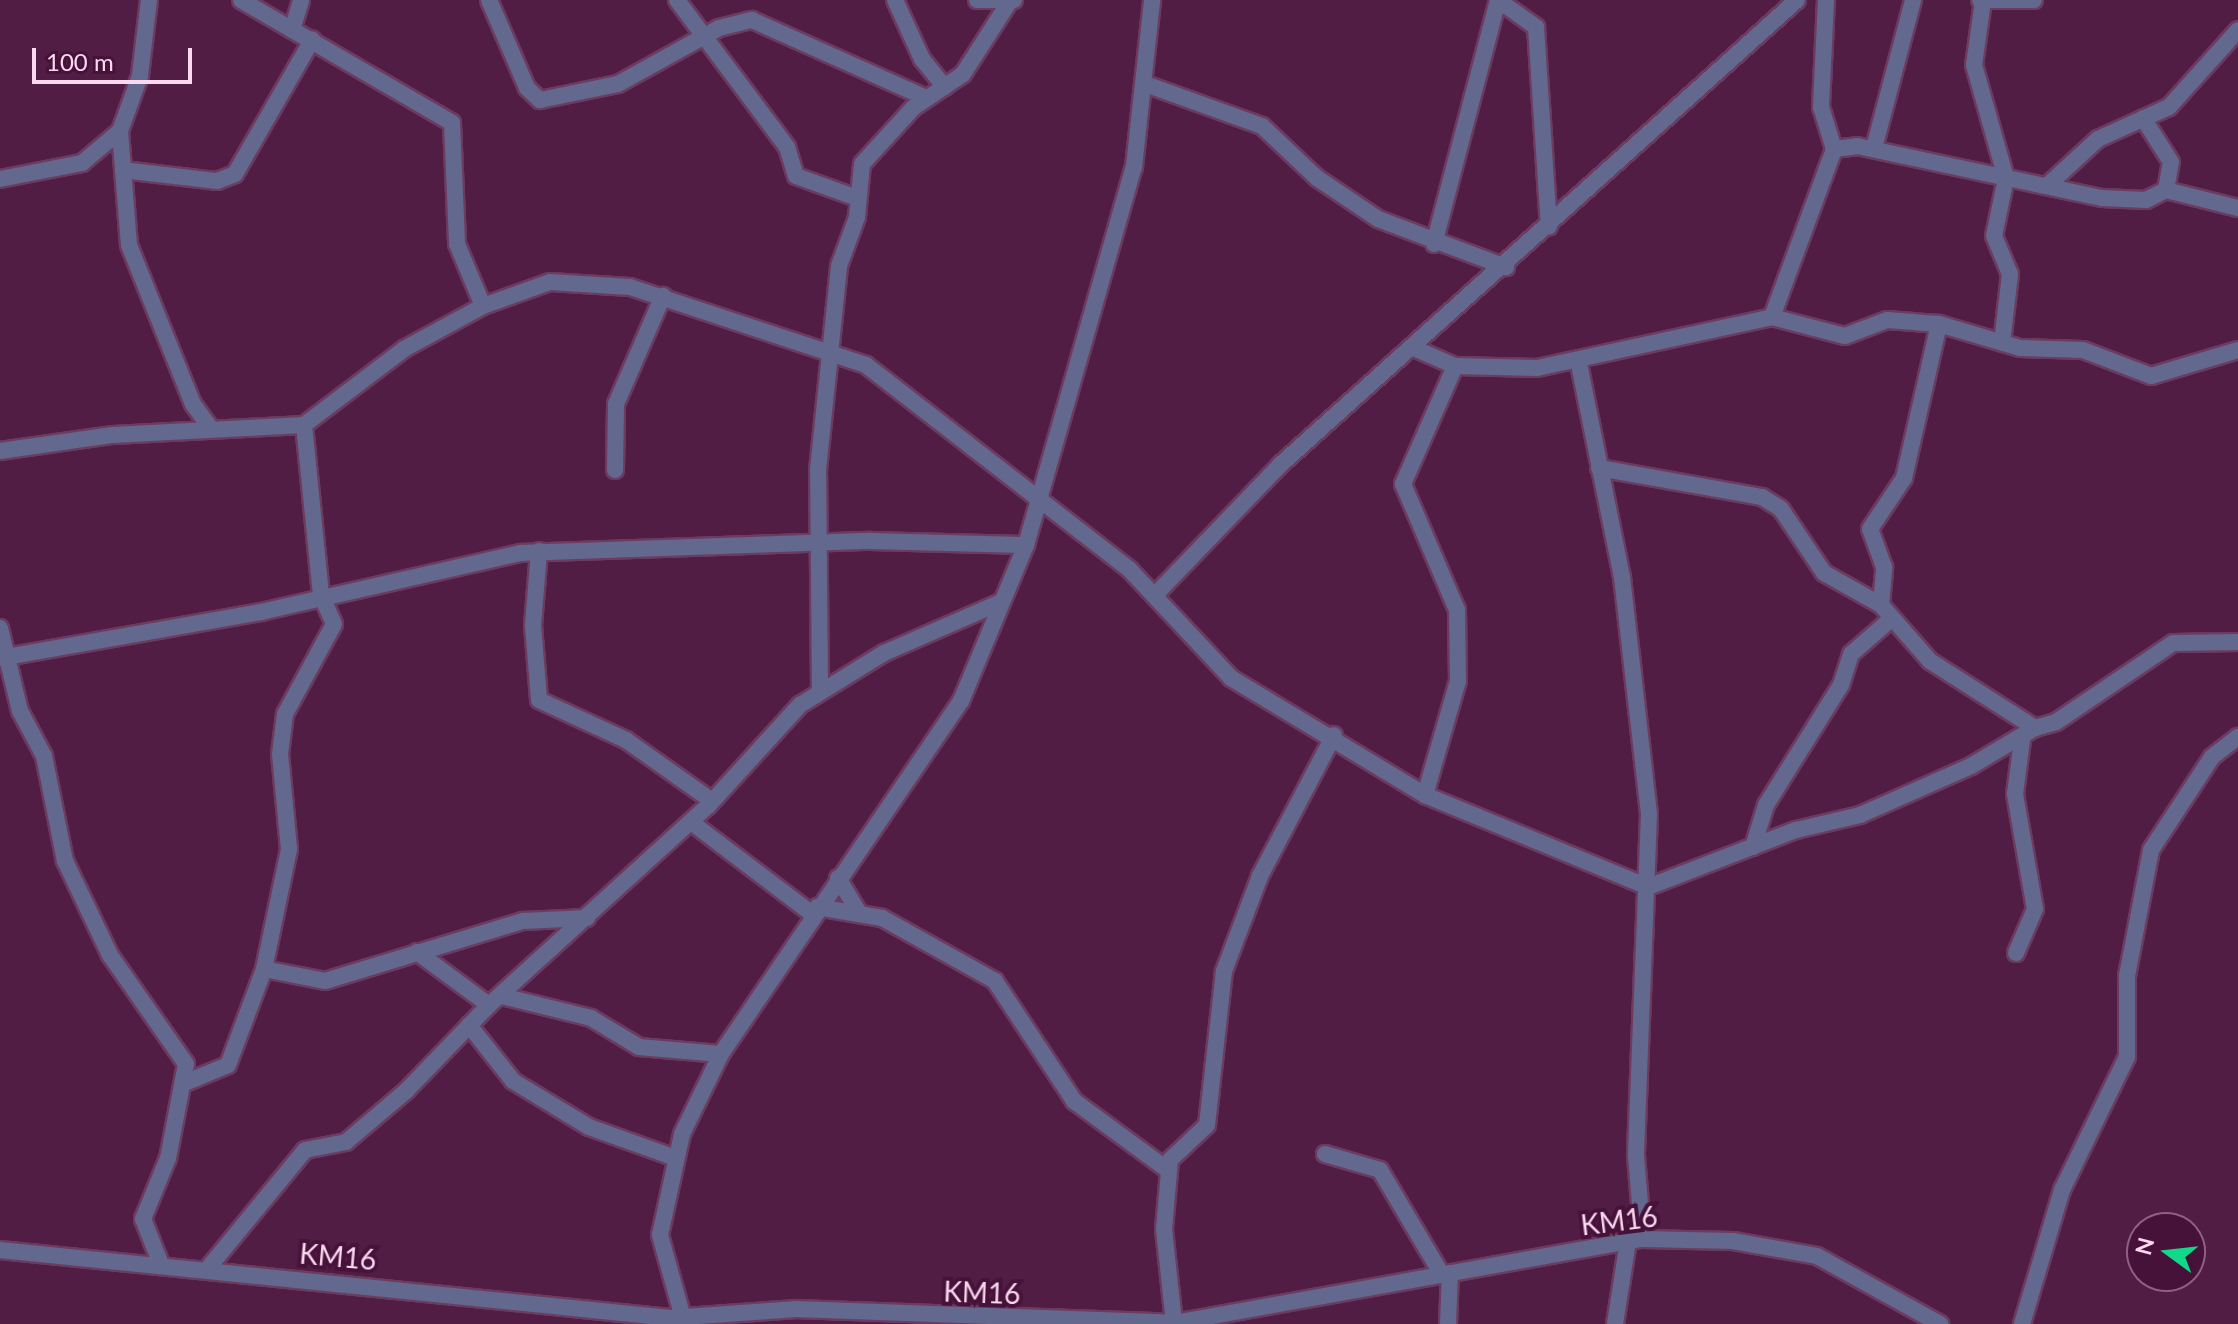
<!DOCTYPE html>
<html>
<head>
<meta charset="utf-8">
<style>
	body { margin:0 }
	#map { position:relative; width:2238px; height:1324px; overflow:hidden; background:#511d45; font-family:Lato,sans-serif }
	div>[style] { position:absolute }
	.roads { filter:drop-shadow(2px 0 #6c3b60) drop-shadow(-2px 0 #6c3b60) drop-shadow(0 2px #6c3b60) drop-shadow(0 -2px #6c3b60) }
	.minor>* { height:16px; margin:-8px; padding:0 8px; transform-origin:8px; border-radius:8px; background:#63688e }
	span { translate:-50% -50%; white-space:nowrap; text-align:center; line-height:1.15; -webkit-text-stroke:8px #46123a; paint-order:stroke }
	.street-label { font-size:28px; color:#fad8ef }
	.north { position:absolute; left:2126px; top:1212px; width:80px; height:80px; box-sizing:border-box; background:#46123a; border:2px solid #8e6182; border-radius:50%; rotate:285deg; font-size:22px; font-weight:700; line-height:32px; text-align:center; color:#fad8ef }
	.north::after { content:''; display:block; margin:auto; width:28px; height:36px; background:#11d98a; clip-path:polygon(50% 0,100% 100%,50% 72%,0 100%) }
	.scale { position:absolute; left:32px; top:48px; width:160px; height:36px; box-sizing:border-box; border:4px solid #fad8ef; border-top:0; padding-left:10px; font-size:24px; line-height:28px; white-space:nowrap; color:#fad8ef; -webkit-text-stroke:6px #46123a; paint-order:stroke }
</style>
</head>
<body>
<div id="map">
	<div class="roads">
		<div class="minor">
			<div style="left:149px;top:0;width:77px;rotate:96.8deg"></div>
			<div style="left:140px;top:76px;width:59px;rotate:110deg"></div>
			<div style="left:120px;top:131px;width:114px;rotate:85.5deg"></div>
			<div style="left:129px;top:245px;width:171px;rotate:68.1deg"></div>
			<div style="left:193px;top:404px;width:29px;rotate:54deg"></div>
			<div style="left:241px;top:0;width:244px;rotate:30.2deg"></div>
			<div style="left:452px;top:123px;width:121px;rotate:87.6deg"></div>
			<div style="left:457px;top:244px;width:67px;rotate:67.2deg"></div>
			<div style="left:489px;top:0;width:96px;rotate:66.6deg"></div>
			<div style="left:527px;top:88px;width:18px;rotate:43deg"></div>
			<div style="left:540px;top:100px;width:80px;rotate:-11.6deg"></div>
			<div style="left:618px;top:84px;width:115px;rotate:-29deg"></div>
			<div style="left:719px;top:28px;width:34px;rotate:-14deg"></div>
			<div style="left:752px;top:20px;width:191px;rotate:24.1deg"></div>
			<div style="left:677px;top:0;width:184px;rotate:53.2deg"></div>
			<div style="left:787px;top:147px;width:30px;rotate:73deg"></div>
			<div style="left:796px;top:176px;width:65px;rotate:19.8deg"></div>
			<div style="left:895px;top:0;width:65px;rotate:65.4deg"></div>
			<div style="left:922px;top:59px;width:36px;rotate:51deg"></div>
			<div style="left:977px;top:0;width:37px"></div>
			<div style="left:1826px;top:0;width:107px;rotate:92.7deg"></div>
			<div style="left:1821px;top:107px;width:44px;rotate:72.8deg"></div>
			<div style="left:1834px;top:149px;width:23px;rotate:-7deg"></div>
			<div style="left:1857px;top:146px;width:250px;rotate:12deg"></div>
			<div style="left:2102px;top:198px;width:44px;rotate:2.6deg"></div>
			<div style="left:2146px;top:200px;width:22px;rotate:-27deg"></div>
			<div style="left:2166px;top:190px;width:28px;rotate:-80deg"></div>
			<div style="left:2171px;top:162px;width:52px;rotate:-122.5deg"></div>
			<div style="left:1980px;top:0;width:54px"></div>
			<div style="left:1983px;top:1px;width:65px;rotate:98deg"></div>
			<div style="left:1974px;top:65px;width:117px;rotate:74.2deg"></div>
			<div style="left:2006px;top:178px;width:59px;rotate:101.7deg"></div>
			<div style="left:1994px;top:236px;width:41px;rotate:67.2deg"></div>
			<div style="left:2010px;top:274px;width:69px;rotate:96.6deg"></div>
			<div style="left:292px;top:30px;width:31px;rotate:-73deg"></div>
			<div style="left:1148px;top:85px;width:121px;rotate:19.8deg"></div>
			<div style="left:1262px;top:126px;width:76px;rotate:43.4deg"></div>
			<div style="left:1317px;top:178px;width:73px;rotate:33.9deg"></div>
			<div style="left:1378px;top:219px;width:137px;rotate:20.6deg"></div>
			<div style="left:1874px;top:148px;width:153px;rotate:-75.2deg"></div>
			<div style="left:123px;top:170px;width:95px;rotate:6.7deg"></div>
			<div style="left:217px;top:181px;width:19px;rotate:-21deg"></div>
			<div style="left:235px;top:174px;width:155px;rotate:-60.1deg"></div>
			<div style="left:0;top:179px;width:84px;rotate:-11deg"></div>
			<div style="left:82px;top:163px;width:50px;rotate:-40.1deg"></div>
			<div style="left:2048px;top:185px;width:68px;rotate:-42.6deg"></div>
			<div style="left:2098px;top:139px;width:78px;rotate:-24.3deg"></div>
			<div style="left:2169px;top:107px;width:103px;rotate:-48.1deg"></div>
			<div style="left:2166px;top:190px;width:74px;rotate:14deg"></div>
			<div style="left:1434px;top:244px;width:252px;rotate:-75.3deg"></div>
			<div style="left:1498px;top:0;width:47px;rotate:35.4deg"></div>
			<div style="left:1536px;top:27px;width:200px;rotate:86.3deg"></div>
			<div style="left:1772px;top:317px;width:179px;rotate:-69.7deg"></div>
			<div style="left:1416px;top:349px;width:43px;rotate:23.6deg"></div>
			<div style="left:1455px;top:366px;width:82px;rotate:1.4deg"></div>
			<div style="left:1537px;top:368px;width:240px;rotate:-12.2deg"></div>
			<div style="left:1772px;top:317px;width:75px;rotate:14.6deg"></div>
			<div style="left:1845px;top:336px;width:45px;rotate:-20.9deg"></div>
			<div style="left:1887px;top:320px;width:52px;rotate:4.4deg"></div>
			<div style="left:1939px;top:324px;width:84px;rotate:16.5deg"></div>
			<div style="left:2020px;top:348px;width:63px;rotate:1.8deg"></div>
			<div style="left:2083px;top:350px;width:73px;rotate:20.9deg"></div>
			<div style="left:2151px;top:376px;width:91px;rotate:-16.6deg"></div>
			<div style="left:1579px;top:364px;width:217px;rotate:78.6deg"></div>
			<div style="left:1622px;top:577px;width:239px;rotate:83.5deg"></div>
			<div style="left:1649px;top:814px;width:342px;rotate:92.2deg"></div>
			<div style="left:1636px;top:1156px;width:83px;rotate:85.2deg"></div>
			<div style="left:0;top:451px;width:114px;rotate:-8.1deg"></div>
			<div style="left:113px;top:435px;width:191px;rotate:-3deg"></div>
			<div style="left:304px;top:425px;width:126px;rotate:-37.2deg"></div>
			<div style="left:404px;top:349px;width:90px;rotate:-28.6deg"></div>
			<div style="left:483px;top:306px;width:71px;rotate:-19.7deg"></div>
			<div style="left:550px;top:282px;width:80px;rotate:3.6deg"></div>
			<div style="left:630px;top:287px;width:249px;rotate:18.3deg"></div>
			<div style="left:866px;top:365px;width:334px;rotate:37.8deg"></div>
			<div style="left:1130px;top:570px;width:148px;rotate:46.9deg"></div>
			<div style="left:1231px;top:678px;width:227px;rotate:31.1deg"></div>
			<div style="left:1425px;top:795px;width:241px;rotate:22.4deg"></div>
			<div style="left:1648px;top:887px;width:159px;rotate:-21.1deg"></div>
			<div style="left:1796px;top:830px;width:66px;rotate:-13.2deg"></div>
			<div style="left:1860px;top:815px;width:121px;rotate:-23.8deg"></div>
			<div style="left:1971px;top:766px;width:74px;rotate:-30.7deg"></div>
			<div style="left:1599px;top:468px;width:166px;rotate:10.1deg"></div>
			<div style="left:1762px;top:497px;width:22px;rotate:32deg"></div>
			<div style="left:1781px;top:509px;width:77px;rotate:56.1deg"></div>
			<div style="left:1824px;top:573px;width:65px;rotate:29.3deg"></div>
			<div style="left:1881px;top:605px;width:74px;rotate:48.8deg"></div>
			<div style="left:1930px;top:661px;width:125px;rotate:32.5deg"></div>
			<div style="left:2035px;top:728px;width:22px;rotate:-16deg"></div>
			<div style="left:2056px;top:722px;width:141px;rotate:-34deg"></div>
			<div style="left:2173px;top:643px;width:65px;rotate:-0.9deg"></div>
			<div style="left:615px;top:470px;width:66px;rotate:-89.1deg"></div>
			<div style="left:616px;top:404px;width:118px;rotate:-66.5deg"></div>
			<div style="left:539px;top:551px;width:74px;rotate:94.6deg"></div>
			<div style="left:533px;top:625px;width:75px;rotate:85.4deg"></div>
			<div style="left:539px;top:700px;width:96px;rotate:24.7deg"></div>
			<div style="left:626px;top:740px;width:105px;rotate:35.3deg"></div>
			<div style="left:1156px;top:594px;width:179px;rotate:-46.1deg"></div>
			<div style="left:1280px;top:465px;width:695px;rotate:-41.97deg"></div>
			<div style="left:1881px;top:605px;width:38px;rotate:-85deg"></div>
			<div style="left:1884px;top:567px;width:40px;rotate:-110.2deg"></div>
			<div style="left:1870px;top:529px;width:61px;rotate:-56.3deg"></div>
			<div style="left:1904px;top:478px;width:158px;rotate:-77.2deg"></div>
			<div style="left:0;top:628px;width:85px;rotate:76.5deg"></div>
			<div style="left:20px;top:711px;width:51px;rotate:61.9deg"></div>
			<div style="left:44px;top:756px;width:107px;rotate:78.7deg"></div>
			<div style="left:65px;top:861px;width:104px;rotate:64.4deg"></div>
			<div style="left:110px;top:955px;width:133px;rotate:55.1deg"></div>
			<div style="left:186px;top:1064px;width:96px;rotate:100.8deg"></div>
			<div style="left:168px;top:1158px;width:66px;rotate:112.3deg"></div>
			<div style="left:143px;top:1219px;width:46px;rotate:68.4deg"></div>
			<div style="left:0;top:658px;width:265px;rotate:-10deg"></div>
			<div style="left:261px;top:612px;width:266px;rotate:-12.8deg"></div>
			<div style="left:520px;top:553px;width:351px;rotate:-2deg"></div>
			<div style="left:871px;top:541px;width:155px;rotate:1.5deg"></div>
			<div style="left:820px;top:691px;width:221px;rotate:-90.5deg"></div>
			<div style="left:818px;top:470px;width:205px;rotate:-84.1deg"></div>
			<div style="left:839px;top:266px;width:52px;rotate:-69.8deg"></div>
			<div style="left:857px;top:217px;width:53px;rotate:-84.6deg"></div>
			<div style="left:862px;top:164px;width:76px;rotate:-47.7deg"></div>
			<div style="left:913px;top:108px;width:60px;rotate:-34.2deg"></div>
			<div style="left:963px;top:74px;width:83px;rotate:-57.3deg"></div>
			<div style="left:1425px;top:795px;width:119px;rotate:-73.9deg"></div>
			<div style="left:1458px;top:681px;width:71px;rotate:-90.8deg"></div>
			<div style="left:1457px;top:610px;width:137px;rotate:-113.2deg"></div>
			<div style="left:1403px;top:484px;width:129px;rotate:-66.2deg"></div>
			<div style="left:691px;top:822px;width:152px;rotate:37.2deg"></div>
			<div style="left:1753px;top:847px;width:44px;rotate:-72.8deg"></div>
			<div style="left:1766px;top:805px;width:142px;rotate:-58deg"></div>
			<div style="left:1841px;top:685px;width:33px;rotate:-72deg"></div>
			<div style="left:1851px;top:654px;width:52px;rotate:-41.1deg"></div>
			<div style="left:838px;top:878px;width:39px;rotate:59deg"></div>
			<div style="left:817px;top:907px;width:66px;rotate:9.6deg"></div>
			<div style="left:882px;top:918px;width:129px;rotate:29.1deg"></div>
			<div style="left:995px;top:981px;width:144px;rotate:56.6deg"></div>
			<div style="left:1074px;top:1101px;width:117px;rotate:36.3deg"></div>
			<div style="left:417px;top:952px;width:89px;rotate:36.4deg"></div>
			<div style="left:2016px;top:953px;width:48px;rotate:-66.6deg"></div>
			<div style="left:2035px;top:909px;width:117px;rotate:-99.9deg"></div>
			<div style="left:2015px;top:794px;width:54px;rotate:-82.6deg"></div>
			<div style="left:264px;top:969px;width:62px;rotate:11.1deg"></div>
			<div style="left:325px;top:981px;width:207px;rotate:-16.9deg"></div>
			<div style="left:523px;top:921px;width:64px;rotate:-2.7deg"></div>
			<div style="left:502px;top:996px;width:92px;rotate:13.9deg"></div>
			<div style="left:591px;top:1018px;width:56px;rotate:31.1deg"></div>
			<div style="left:639px;top:1047px;width:82px;rotate:4.9deg"></div>
			<div style="left:469px;top:1025px;width:71px;rotate:51.8deg"></div>
			<div style="left:513px;top:1081px;width:89px;rotate:31.2deg"></div>
			<div style="left:589px;top:1127px;width:89px;rotate:19.7deg"></div>
			<div style="left:187px;top:1082px;width:44px;rotate:-22.5deg"></div>
			<div style="left:228px;top:1065px;width:103px;rotate:-69.4deg"></div>
			<div style="left:264px;top:969px;width:123px;rotate:-78.2deg"></div>
			<div style="left:289px;top:849px;width:95px;rotate:-95.4deg"></div>
			<div style="left:280px;top:754px;width:40px;rotate:-82.9deg"></div>
			<div style="left:285px;top:714px;width:102px;rotate:-61.4deg"></div>
			<div style="left:334px;top:624px;width:32px;rotate:-114deg"></div>
			<div style="left:321px;top:595px;width:171px;rotate:-95.7deg"></div>
			<div style="left:1325px;top:1154px;width:57px;rotate:16.2deg"></div>
			<div style="left:1380px;top:1170px;width:122px;rotate:59.4deg"></div>
			<div style="left:0;top:1250px;width:674px;rotate:5.79deg"></div>
			<div style="left:671px;top:1318px;width:126px;rotate:-4.1deg"></div>
			<div style="left:797px;top:1309px;width:377px;rotate:2.1deg"></div>
			<div style="left:1174px;top:1323px;width:476px;rotate:-10.2deg"></div>
			<div style="left:1643px;top:1239px;width:90px;rotate:1.3deg"></div>
			<div style="left:1733px;top:1241px;width:85px;rotate:10.1deg"></div>
			<div style="left:1817px;top:1256px;width:141px;rotate:28.9deg"></div>
			<div style="left:209px;top:1267px;width:151px;rotate:-50.6deg"></div>
			<div style="left:305px;top:1150px;width:42px;rotate:-11deg"></div>
			<div style="left:346px;top:1142px;width:79px;rotate:-40.4deg"></div>
			<div style="left:406px;top:1091px;width:120px;rotate:-46deg"></div>
			<div style="left:489px;top:1005px;width:296px;rotate:-42.3deg"></div>
			<div style="left:708px;top:806px;width:137px;rotate:-47.7deg"></div>
			<div style="left:800px;top:705px;width:99px;rotate:-31.8deg"></div>
			<div style="left:884px;top:653px;width:125px;rotate:-23.5deg"></div>
			<div style="left:683px;top:1318px;width:86px;rotate:-105.5deg"></div>
			<div style="left:660px;top:1235px;width:103px;rotate:-77.7deg"></div>
			<div style="left:682px;top:1134px;width:89px;rotate:-64deg"></div>
			<div style="left:721px;top:1054px;width:427px;rotate:-55.8deg"></div>
			<div style="left:961px;top:701px;width:169px;rotate:-67.4deg"></div>
			<div style="left:1026px;top:545px;width:393px;rotate:-74.1deg"></div>
			<div style="left:1134px;top:167px;width:168px;rotate:-83.8deg"></div>
			<div style="left:1174px;top:1323px;width:95px;rotate:-96.1deg"></div>
			<div style="left:1164px;top:1229px;width:69px;rotate:-85deg"></div>
			<div style="left:1170px;top:1160px;width:51px;rotate:-43.4deg"></div>
			<div style="left:1207px;top:1125px;width:155px;rotate:-83.7deg"></div>
			<div style="left:1224px;top:971px;width:102px;rotate:-69.2deg"></div>
			<div style="left:1260px;top:876px;width:159px;rotate:-62.3deg"></div>
			<div style="left:1448px;top:1324px;width:51px;rotate:-87.8deg"></div>
			<div style="left:1615px;top:1324px;width:84px;rotate:-81.1deg"></div>
			<div style="left:2022px;top:1324px;width:140px;rotate:-73.4deg"></div>
			<div style="left:2062px;top:1190px;width:148px;rotate:-64deg"></div>
			<div style="left:2127px;top:1057px;width:81px;rotate:-90deg"></div>
			<div style="left:2127px;top:976px;width:128px;rotate:-79.2deg"></div>
			<div style="left:2151px;top:850px;width:111px;rotate:-56.7deg"></div>
			<div style="left:2212px;top:757px;width:33px;rotate:-38deg"></div>
		</div>
	</div>
	<div class="street-label">
		<span style="left:1619px;top:1220px;rotate:-7deg">KM16</span>
		<span style="left:338px;top:1256px;rotate:5deg">KM16</span>
		<span style="left:982px;top:1292px;rotate:2deg">KM16</span>
	</div>
	<div class="north">N</div>
	<div class="scale">100 m</div>
</div>
</body>
</html>
